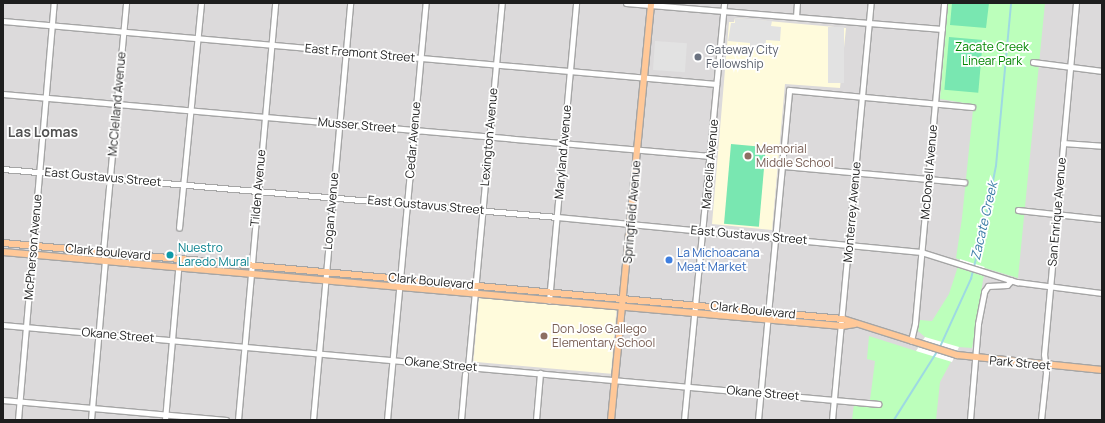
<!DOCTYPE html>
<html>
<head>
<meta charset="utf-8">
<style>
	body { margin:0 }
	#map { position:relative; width:1105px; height:423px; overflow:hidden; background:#f0eae3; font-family:Manrope,sans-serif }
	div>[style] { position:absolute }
	.residential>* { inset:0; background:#dcdadb; transform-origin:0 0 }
	.education>* { inset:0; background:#fffbdc; transform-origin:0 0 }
	.park>* { inset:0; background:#bcffbb }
	.pitch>* { inset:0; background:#79e7b1; transform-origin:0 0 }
	.parking>* { inset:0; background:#e2e2e2; transform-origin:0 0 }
	.pier>* { inset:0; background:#fff; transform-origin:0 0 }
	.stream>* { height:1.5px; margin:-0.75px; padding:0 0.75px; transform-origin:0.75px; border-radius:0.75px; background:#9ed9e2 }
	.roads { filter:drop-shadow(1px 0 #a5a5a5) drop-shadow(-1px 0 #a5a5a5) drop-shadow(0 1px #a5a5a5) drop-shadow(0 -1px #a5a5a5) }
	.minor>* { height:4.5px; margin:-2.25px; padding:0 2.25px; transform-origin:2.25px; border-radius:2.25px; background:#fff }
	.major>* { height:6px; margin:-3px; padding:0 3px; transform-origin:3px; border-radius:3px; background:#ffc898 }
	.dots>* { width:11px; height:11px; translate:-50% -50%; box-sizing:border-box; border:2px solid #fff; border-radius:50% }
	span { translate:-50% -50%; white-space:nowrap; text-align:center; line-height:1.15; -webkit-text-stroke:3.5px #fff; paint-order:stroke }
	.park-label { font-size:12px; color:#038601 }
	.worship-label { font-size:12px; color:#5b616d }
	.left { translate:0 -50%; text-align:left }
	.street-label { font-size:12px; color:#1e1e1e }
	.education-label { font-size:12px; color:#785e54 }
	.culture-label { font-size:12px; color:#0d838f }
	.shop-label { font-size:12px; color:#366cbe }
	.water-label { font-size:13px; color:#3c7ca6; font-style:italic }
	.quarter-label { font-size:14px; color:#515151; font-weight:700 }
	.frame { position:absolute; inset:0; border:4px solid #1e1e1e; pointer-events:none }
</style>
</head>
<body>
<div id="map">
	<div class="residential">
		<div style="left:3px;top:3px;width:1099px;height:417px"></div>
	</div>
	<div class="education">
		<div style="clip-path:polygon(735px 18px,846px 28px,840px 88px,785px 84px,772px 230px,712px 224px,729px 22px,734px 22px)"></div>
		<div style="left:479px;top:298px;width:138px;height:64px;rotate:5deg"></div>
	</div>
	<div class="park">
		<div style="clip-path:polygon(948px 3px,1045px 3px,1018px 278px,985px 268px,972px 348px,959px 347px,940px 382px,936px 420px,852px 420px,854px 404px,879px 406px,879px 401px,870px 400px,875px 361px,867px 359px,869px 336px,916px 351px,925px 337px,918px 331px,920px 320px,932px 321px,949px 294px,960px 260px,956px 258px,962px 218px,973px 110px,971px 104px,940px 99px)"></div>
	</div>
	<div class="pitch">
		<div style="clip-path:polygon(952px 3px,989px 3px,986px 28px,950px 25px)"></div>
		<div style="left:949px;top:37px;width:34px;height:53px;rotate:5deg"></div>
		<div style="left:731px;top:144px;width:35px;height:80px;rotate:5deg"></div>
	</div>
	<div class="parking">
		<div style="clip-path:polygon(735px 18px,772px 21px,771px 26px,781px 27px,780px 41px,766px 40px,765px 48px,750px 47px,750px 43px,728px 41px,731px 23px,735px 23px)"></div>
		<div style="left:828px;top:27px;width:16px;height:56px"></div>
		<div style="left:655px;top:41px;width:32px;height:29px;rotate:4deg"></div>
	</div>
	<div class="pier">
		<div style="left:960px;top:259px;width:26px;height:9px;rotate:18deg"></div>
		<div style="clip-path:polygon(925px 337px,959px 347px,952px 362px,916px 351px)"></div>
	</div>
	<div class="stream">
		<div style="left:940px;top:347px;width:75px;rotate:-65.5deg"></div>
		<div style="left:971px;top:279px;width:54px;rotate:-76deg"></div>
		<div style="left:984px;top:227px;width:62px;rotate:-78.9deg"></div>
		<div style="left:996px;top:166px;width:164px;rotate:-84.7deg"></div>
		<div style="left:894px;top:420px;width:80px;rotate:-57.7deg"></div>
	</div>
	<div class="roads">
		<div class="minor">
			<div style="left:626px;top:3px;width:317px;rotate:4.7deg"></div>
			<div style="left:796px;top:17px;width:14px;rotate:-86deg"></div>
			<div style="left:3px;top:21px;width:716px;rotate:5.05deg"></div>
			<div style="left:1033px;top:62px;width:70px;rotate:7.4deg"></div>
			<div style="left:3px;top:94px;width:710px;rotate:5.01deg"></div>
			<div style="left:1063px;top:143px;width:39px;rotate:4deg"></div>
			<div style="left:783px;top:166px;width:182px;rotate:5.1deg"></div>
			<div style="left:3px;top:169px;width:556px;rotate:4.95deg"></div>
			<div style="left:557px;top:217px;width:366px;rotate:5.5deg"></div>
			<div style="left:921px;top:252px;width:101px;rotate:17.4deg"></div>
			<div style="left:1017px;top:282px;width:86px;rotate:7.4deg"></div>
			<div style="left:1018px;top:210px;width:84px;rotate:6.1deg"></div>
			<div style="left:179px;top:228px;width:226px;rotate:-84.4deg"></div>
			<div style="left:549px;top:301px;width:299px;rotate:-84.8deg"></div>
			<div style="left:3px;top:325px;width:879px;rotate:5.16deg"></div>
			<div style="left:911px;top:341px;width:18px;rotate:-77deg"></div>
			<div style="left:915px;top:323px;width:321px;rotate:-84.8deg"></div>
			<div style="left:468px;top:367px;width:366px;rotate:-84.7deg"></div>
			<div style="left:3px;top:400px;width:224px;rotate:5.1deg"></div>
			<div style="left:18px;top:420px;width:419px;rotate:-85.1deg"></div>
			<div style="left:91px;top:420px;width:160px;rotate:-85deg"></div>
			<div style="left:105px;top:261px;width:9px;rotate:-103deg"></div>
			<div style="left:103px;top:252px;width:250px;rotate:-84.7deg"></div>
			<div style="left:165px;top:420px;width:162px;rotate:-85deg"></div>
			<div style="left:238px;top:420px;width:419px;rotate:-84.9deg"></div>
			<div style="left:313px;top:420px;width:419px;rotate:-84.9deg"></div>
			<div style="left:387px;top:420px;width:419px;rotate:-84.7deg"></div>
			<div style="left:461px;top:420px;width:46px;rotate:-85deg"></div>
			<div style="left:536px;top:420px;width:47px;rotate:-85.1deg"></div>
			<div style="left:684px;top:420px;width:419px;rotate:-84.5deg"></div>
			<div style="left:758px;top:420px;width:331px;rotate:-84.6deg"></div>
			<div style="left:789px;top:90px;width:184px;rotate:5.3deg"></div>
			<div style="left:832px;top:420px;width:419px;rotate:-84.7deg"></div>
			<div style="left:970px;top:420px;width:96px;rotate:-85.2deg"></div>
			<div style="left:978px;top:324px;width:33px;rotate:-79deg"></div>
			<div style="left:984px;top:292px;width:7px;rotate:-56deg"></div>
			<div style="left:988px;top:286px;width:19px;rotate:-3deg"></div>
			<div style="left:1007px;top:285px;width:6px;rotate:-45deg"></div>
			<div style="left:1041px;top:420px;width:47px;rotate:-83.9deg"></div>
			<div style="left:1046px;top:373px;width:18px;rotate:-96deg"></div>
			<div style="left:1044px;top:355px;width:353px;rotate:-84.8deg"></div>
		</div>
		<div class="major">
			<div style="left:3px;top:243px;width:843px;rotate:5.17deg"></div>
			<div style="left:843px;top:319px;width:120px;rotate:17.5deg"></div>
			<div style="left:957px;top:355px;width:146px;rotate:5.9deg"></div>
			<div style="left:3px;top:252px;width:842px;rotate:5.04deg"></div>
			<div style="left:842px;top:326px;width:13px;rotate:-9deg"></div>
			<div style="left:611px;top:420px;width:419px;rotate:-84.5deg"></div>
		</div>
	</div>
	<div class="dots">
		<div style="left:698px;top:57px;background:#6b7280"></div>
		<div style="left:748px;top:156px;background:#8d6e63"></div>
		<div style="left:170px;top:255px;background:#0f9aa8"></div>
		<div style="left:669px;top:260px;background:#3f7fe0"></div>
		<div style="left:544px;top:336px;background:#8d6e63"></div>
	</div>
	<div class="park-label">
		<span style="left:992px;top:54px">Zacate Creek<br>Linear Park</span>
	</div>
	<div class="worship-label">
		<span class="left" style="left:706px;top:57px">Gateway City<br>Fellowship</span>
	</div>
	<div class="street-label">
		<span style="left:360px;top:53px;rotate:5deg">East Fremont Street</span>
		<span style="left:117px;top:104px;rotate:-85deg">McClelland Avenue</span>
		<span style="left:357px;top:125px;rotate:5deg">Musser Street</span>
		<span style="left:489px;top:137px;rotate:-85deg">Lexington Avenue</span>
		<span style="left:413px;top:140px;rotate:-85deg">Cedar Avenue</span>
		<span style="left:563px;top:152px;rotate:-85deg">Maryland Avenue</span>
		<span style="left:710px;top:164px;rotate:-85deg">Marcella Avenue</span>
		<span style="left:929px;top:172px;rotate:-85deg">McDonell Avenue</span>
		<span style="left:103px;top:177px;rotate:5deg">East Gustavus Street</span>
		<span style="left:258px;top:188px;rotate:-85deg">Tilden Avenue</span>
		<span style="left:426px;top:205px;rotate:5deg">East Gustavus Street</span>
		<span style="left:331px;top:211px;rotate:-85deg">Logan Avenue</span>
		<span style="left:632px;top:212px;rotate:-85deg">Springfield Avenue</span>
		<span style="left:852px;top:212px;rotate:-85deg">Monterrey Avenue</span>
		<span style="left:1057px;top:212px;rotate:-85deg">San Enrique Avenue</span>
		<span style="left:749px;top:235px;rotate:5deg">East Gustavus Street</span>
		<span style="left:33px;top:247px;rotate:-85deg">McPherson Avenue</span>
		<span style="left:108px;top:252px;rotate:5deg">Clark Boulevard</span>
		<span style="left:431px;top:281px;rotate:5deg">Clark Boulevard</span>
		<span style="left:753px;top:310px;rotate:6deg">Clark Boulevard</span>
		<span style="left:118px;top:335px;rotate:5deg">Okane Street</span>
		<span style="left:1020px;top:363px;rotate:5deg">Park Street</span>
		<span style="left:441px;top:364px;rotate:5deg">Okane Street</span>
		<span style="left:763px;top:393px;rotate:5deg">Okane Street</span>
	</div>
	<div class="education-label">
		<span class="left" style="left:756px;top:156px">Memorial<br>Middle School</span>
		<span class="left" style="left:552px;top:336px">Don Jose Gallego<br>Elementary School</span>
	</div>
	<div class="culture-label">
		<span class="left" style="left:178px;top:255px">Nuestro<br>Laredo Mural</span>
	</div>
	<div class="shop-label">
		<span class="left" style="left:677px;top:260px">La Michoacana<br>Meat Market</span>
	</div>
	<div class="water-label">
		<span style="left:984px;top:221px;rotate:-77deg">Zacate Creek</span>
	</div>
	<div class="quarter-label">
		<span style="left:43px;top:132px">Las Lomas</span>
	</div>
	<div class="frame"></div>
</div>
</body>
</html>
